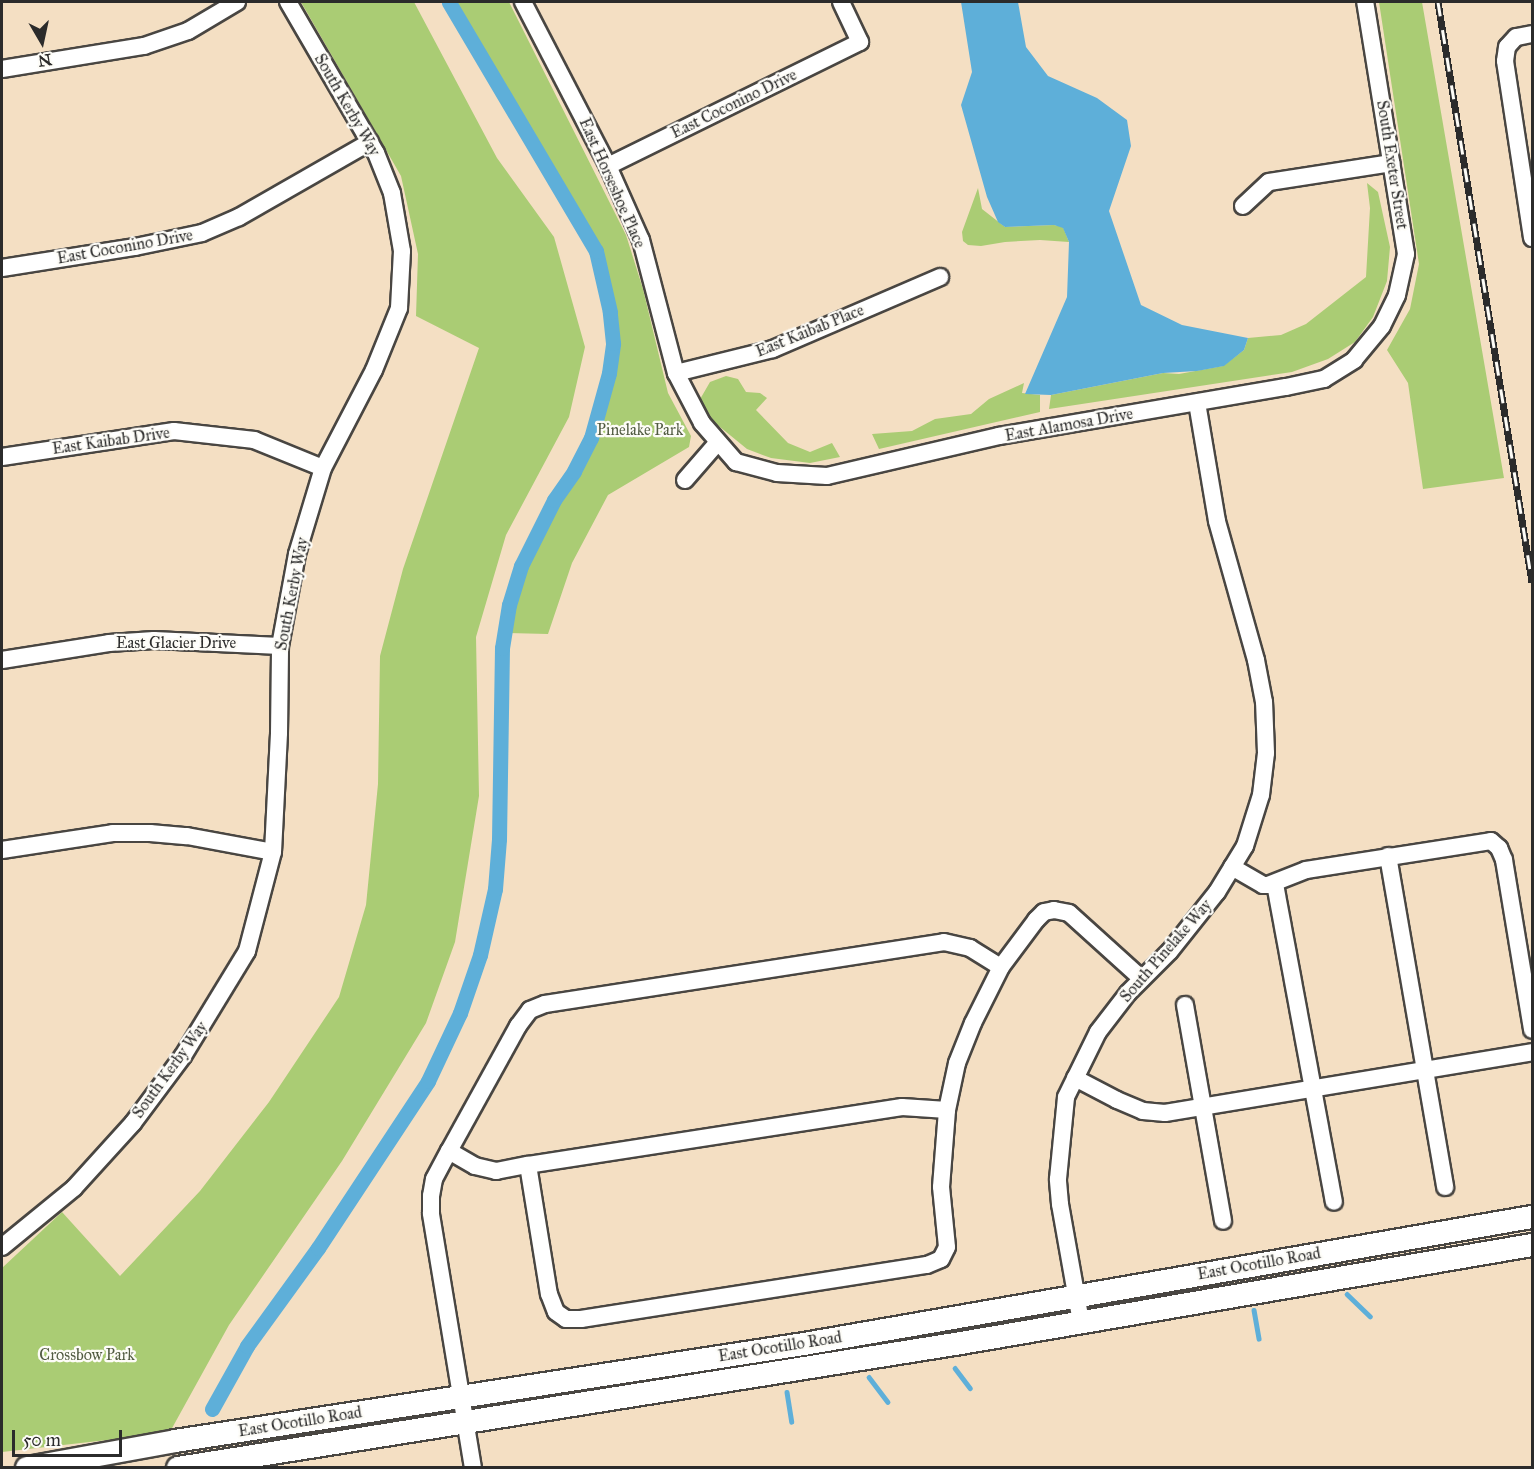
<!DOCTYPE html>
<html>
<head>
<meta charset="utf-8">
<style>
	body { margin:0 }
	#map { position:relative; width:1534px; height:1469px; overflow:hidden; background:#f4dfc3; font-family:"IM FELL Great Primer",serif }
	div>[style] { position:absolute }
	.green>* { inset:0; background:#aacc74 }
	.water>* { inset:0; background:#5eafd9 }
	.stream>* { height:4.5px; margin:-2.25px; padding:0 2.25px; transform-origin:2.25px; border-radius:2.25px; background:#5eafd9 }
	.canal>* { height:15px; margin:-7.5px; padding:0 7.5px; transform-origin:7.5px; border-radius:7.5px; background:#5eafd9 }
	.roads { filter:drop-shadow(2px 0 #494642) drop-shadow(-2px 0 #494642) drop-shadow(0 2px #494642) drop-shadow(0 -2px #494642) }
	.street>* { height:16px; margin:-8px; padding:0 8px; transform-origin:8px; border-radius:8px; background:#fff }
	.secondary>* { height:22px; margin:-11px; padding:0 11px; transform-origin:11px; border-radius:11px; background:#fff }
	.rail>* { height:7px; margin-top:-3.5px; transform-origin:0; background:repeating-linear-gradient(90deg,#fdfcf7 0 14px,#2b2b2b 0 28px); box-sizing:border-box; border-block:2px solid #2b2b2b }
	span { translate:-50% -50%; white-space:nowrap; text-align:center; line-height:1.15; -webkit-text-stroke:4.5px #fdfcf7; paint-order:stroke }
	.street-label { font-size:16px; color:#2b2b2b }
	.park-label { font-size:16px; color:#515b41 }
	.frame { position:absolute; inset:0; border:3px solid #2b2b2b; pointer-events:none }
	.north { position:absolute; left:12px; top:12px; width:60px; height:60px; -webkit-text-stroke:4px #fdfcf7; paint-order:stroke; rotate:171deg; font-size:16px; font-weight:700; line-height:24px; text-align:center; color:#2b2b2b }
	.north::after { content:''; display:block; margin:auto; width:21px; height:27px; background:#2b2b2b; clip-path:polygon(50% 0,100% 100%,50% 72%,0 100%) }
	.scale { position:absolute; left:12px; top:1430px; width:110px; height:27px; box-sizing:border-box; border:3px solid #2b2b2b; border-top:0; padding-left:8px; font-size:18px; line-height:21px; white-space:nowrap; color:#2b2b2b; -webkit-text-stroke:4px #fdfcf7; paint-order:stroke }
</style>
</head>
<body>
<div id="map">
	<div class="green">
		<div style="clip-path:polygon(301px 2px,414px 2px,497px 158px,554px 237px,585px 347px,569px 417px,506px 535px,476px 637px,479px 796px,455px 942px,426px 1023px,342px 1161px,229px 1325px,171px 1430px,142px 1436px,2px 1452px,2px 1268px,62px 1212px,120px 1276px,200px 1191px,269px 1102px,339px 997px,366px 905px,378px 784px,380px 656px,403px 569px,479px 348px,416px 316px,418px 254px,401px 176px)"></div>
		<div style="clip-path:polygon(453px 2px,509px 2px,626px 235px,643px 289px,668px 393px,691px 436px,689px 447px,608px 495px,572px 563px,548px 634px,506px 633px,524px 567px,549px 517px,583px 461px,605px 404px,614px 358px,613px 314px,598px 253px)"></div>
		<div style="clip-path:polygon(1379px 2px,1422px 2px,1504px 478px,1423px 489px,1408px 383px,1387px 350px,1410px 309px,1419px 264px)"></div>
		<div style="clip-path:polygon(1367px 183px,1378px 192px,1390px 247px,1387px 281px,1373px 317px,1355px 342px,1328px 359px,1292px 372px,1049px 409px,1051px 395px,1163px 373px,1179px 374px,1223px 366px,1244px 350px,1248px 338px,1281px 335px,1306px 324px,1366px 277px,1370px 208px)"></div>
		<div style="clip-path:polygon(978px 188px,982px 209px,1005px 227px,1054px 225px,1063px 227px,1069px 242px,1040px 240px,1005px 242px,981px 246px,968px 245px,963px 241px,962px 232px)"></div>
		<div style="clip-path:polygon(726px 376px,738px 379px,746px 392px,760px 393px,767px 398px,756px 410px,788px 443px,810px 452px,832px 443px,840px 457px,810px 463px,771px 458px,747px 449px,709px 418px,699px 401px,710px 382px)"></div>
		<div style="clip-path:polygon(1024px 383px,1022px 393px,1040px 395px,1040px 412px,879px 449px,872px 434px,912px 431px,935px 419px,971px 414px,989px 399px)"></div>
	</div>
	<div class="water">
		<div style="clip-path:polygon(961px 2px,1018px 2px,1026px 47px,1048px 76px,1097px 98px,1127px 120px,1131px 146px,1109px 211px,1141px 305px,1182px 325px,1248px 338px,1244px 350px,1224px 366px,1197px 371px,1163px 373px,1051px 395px,1025px 394px,1067px 297px,1069px 242px,1063px 228px,1054px 225px,1005px 227px,998px 222px,987px 197px,961px 105px,972px 72px)"></div>
	</div>
	<div class="stream">
		<div style="left:1347px;top:1294px;width:32px;rotate:44deg"></div>
		<div style="left:1254px;top:1310px;width:29px;rotate:80deg"></div>
		<div style="left:955px;top:1368px;width:25px;rotate:53deg"></div>
		<div style="left:869px;top:1377px;width:31px;rotate:53deg"></div>
		<div style="left:787px;top:1392px;width:30px;rotate:81deg"></div>
	</div>
	<div class="canal">
		<div style="left:212px;top:1409px;width:72px;rotate:-60.9deg"></div>
		<div style="left:247px;top:1346px;width:121px;rotate:-54.1deg"></div>
		<div style="left:318px;top:1248px;width:200px;rotate:-56.6deg"></div>
		<div style="left:428px;top:1081px;width:75px;rotate:-64.8deg"></div>
		<div style="left:460px;top:1013px;width:61px;rotate:-71deg"></div>
		<div style="left:480px;top:955px;width:68px;rotate:-77.2deg"></div>
		<div style="left:495px;top:889px;width:50px;rotate:-85.4deg"></div>
		<div style="left:499px;top:839px;width:191px;rotate:-89.1deg"></div>
		<div style="left:502px;top:648px;width:44px;rotate:-80.8deg"></div>
		<div style="left:509px;top:605px;width:41px;rotate:-72.9deg"></div>
		<div style="left:521px;top:566px;width:74px;rotate:-63.4deg"></div>
		<div style="left:554px;top:500px;width:35px;rotate:-55deg"></div>
		<div style="left:574px;top:471px;width:37px;rotate:-63deg"></div>
		<div style="left:591px;top:438px;width:67px;rotate:-74.5deg"></div>
		<div style="left:609px;top:373px;width:30px;rotate:-82deg"></div>
		<div style="left:613px;top:343px;width:31px;rotate:-96deg"></div>
		<div style="left:610px;top:312px;width:63px;rotate:-102.9deg"></div>
		<div style="left:596px;top:251px;width:289px;rotate:-120.6deg"></div>
	</div>
	<div class="roads">
		<div class="street">
			<div style="left:523px;top:2px;width:185px;rotate:62.6deg"></div>
			<div style="left:608px;top:166px;width:81px;rotate:66deg"></div>
			<div style="left:641px;top:240px;width:138px;rotate:75.3deg"></div>
			<div style="left:676px;top:373px;width:56px;rotate:62.5deg"></div>
			<div style="left:702px;top:423px;width:52px;rotate:48.9deg"></div>
			<div style="left:736px;top:462px;width:42px;rotate:15deg"></div>
			<div style="left:777px;top:473px;width:50px;rotate:3.4deg"></div>
			<div style="left:827px;top:476px;width:177px;rotate:-13.1deg"></div>
			<div style="left:999px;top:436px;width:291px;rotate:-9.7deg"></div>
			<div style="left:1286px;top:387px;width:39px;rotate:-12deg"></div>
			<div style="left:1324px;top:379px;width:36px;rotate:-32deg"></div>
			<div style="left:1354px;top:360px;width:44px;rotate:-50.5deg"></div>
			<div style="left:1382px;top:326px;width:34px;rotate:-64deg"></div>
			<div style="left:1397px;top:295px;width:42px;rotate:-77.6deg"></div>
			<div style="left:1406px;top:254px;width:255px;rotate:-99.2deg"></div>
			<div style="left:1532px;top:34px;width:16px;rotate:169deg"></div>
			<div style="left:1516px;top:37px;width:13px;rotate:132deg"></div>
			<div style="left:1507px;top:47px;width:14px;rotate:98deg"></div>
			<div style="left:1505px;top:61px;width:179px;rotate:81.3deg"></div>
			<div style="left:2px;top:69px;width:144px;rotate:-9.2deg"></div>
			<div style="left:144px;top:46px;width:46px;rotate:-18.8deg"></div>
			<div style="left:188px;top:31px;width:57px;rotate:-30.6deg"></div>
			<div style="left:608px;top:166px;width:281px;rotate:-26.2deg"></div>
			<div style="left:860px;top:42px;width:44px;rotate:-115.4deg"></div>
			<div style="left:1243px;top:206px;width:35px;rotate:-43deg"></div>
			<div style="left:1269px;top:182px;width:124px;rotate:-8.8deg"></div>
			<div style="left:2px;top:268px;width:135px;rotate:-9deg"></div>
			<div style="left:135px;top:247px;width:68px;rotate:-11.8deg"></div>
			<div style="left:202px;top:233px;width:40px;rotate:-23.4deg"></div>
			<div style="left:239px;top:217px;width:151px;rotate:-29.8deg"></div>
			<div style="left:676px;top:373px;width:100px;rotate:-13.9deg"></div>
			<div style="left:773px;top:349px;width:182px;rotate:-23.3deg"></div>
			<div style="left:2px;top:457px;width:174px;rotate:-8.6deg"></div>
			<div style="left:174px;top:431px;width:81px;rotate:6.4deg"></div>
			<div style="left:254px;top:440px;width:74px;rotate:22.1deg"></div>
			<div style="left:685px;top:480px;width:50px;rotate:-49deg"></div>
			<div style="left:2px;top:660px;width:108px;rotate:-9deg"></div>
			<div style="left:109px;top:643px;width:45px;rotate:-3.8deg"></div>
			<div style="left:154px;top:640px;width:126px;rotate:2.7deg"></div>
			<div style="left:2px;top:850px;width:112px;rotate:-8.7deg"></div>
			<div style="left:113px;top:833px;width:37px"></div>
			<div style="left:150px;top:833px;width:37px;rotate:5deg"></div>
			<div style="left:187px;top:836px;width:87px;rotate:10.5deg"></div>
			<div style="left:1388px;top:856px;width:336px;rotate:80.2deg"></div>
			<div style="left:1232px;top:867px;width:36px;rotate:30deg"></div>
			<div style="left:1263px;top:885px;width:5px"></div>
			<div style="left:1268px;top:885px;width:41px;rotate:-21.5deg"></div>
			<div style="left:1306px;top:870px;width:187px;rotate:-8.9deg"></div>
			<div style="left:1491px;top:841px;width:11px;rotate:41deg"></div>
			<div style="left:1499px;top:848px;width:13px;rotate:67deg"></div>
			<div style="left:1504px;top:860px;width:172px;rotate:80.6deg"></div>
			<div style="left:1275px;top:884px;width:323px;rotate:79.5deg"></div>
			<div style="left:1185px;top:1005px;width:219px;rotate:80deg"></div>
			<div style="left:1075px;top:1078px;width:47px;rotate:27.6deg"></div>
			<div style="left:1117px;top:1100px;width:28px;rotate:23deg"></div>
			<div style="left:1143px;top:1111px;width:22px;rotate:5deg"></div>
			<div style="left:1165px;top:1113px;width:372px;rotate:-9.4deg"></div>
			<div style="left:947px;top:1110px;width:45px;rotate:-176.2deg"></div>
			<div style="left:902px;top:1107px;width:378px;rotate:171.2deg"></div>
			<div style="left:528px;top:1165px;width:131px;rotate:80.8deg"></div>
			<div style="left:549px;top:1294px;width:19px;rotate:69deg"></div>
			<div style="left:556px;top:1312px;width:12px;rotate:35deg"></div>
			<div style="left:566px;top:1319px;width:15px"></div>
			<div style="left:581px;top:1319px;width:350px;rotate:-8.9deg"></div>
			<div style="left:927px;top:1265px;width:15px;rotate:-23deg"></div>
			<div style="left:941px;top:1259px;width:13px;rotate:-63deg"></div>
			<div style="left:947px;top:1247px;width:60px;rotate:-95.7deg"></div>
			<div style="left:941px;top:1187px;width:77px;rotate:-85.5deg"></div>
			<div style="left:947px;top:1110px;width:48px;rotate:-78deg"></div>
			<div style="left:957px;top:1063px;width:43px;rotate:-68.2deg"></div>
			<div style="left:973px;top:1023px;width:63px;rotate:-63.4deg"></div>
			<div style="left:1001px;top:967px;width:59px;rotate:-53.3deg"></div>
			<div style="left:1036px;top:920px;width:11px;rotate:-45deg"></div>
			<div style="left:1044px;top:912px;width:10px;rotate:-11deg"></div>
			<div style="left:1054px;top:910px;width:15px;rotate:11deg"></div>
			<div style="left:1069px;top:913px;width:98px;rotate:42.1deg"></div>
			<div style="left:449px;top:1151px;width:143px;rotate:-61.1deg"></div>
			<div style="left:518px;top:1026px;width:20px;rotate:-53deg"></div>
			<div style="left:530px;top:1010px;width:16px;rotate:-22deg"></div>
			<div style="left:545px;top:1004px;width:404px;rotate:-8.8deg"></div>
			<div style="left:944px;top:942px;width:27px;rotate:13deg"></div>
			<div style="left:970px;top:948px;width:36px;rotate:32deg"></div>
			<div style="left:2px;top:1247px;width:93px;rotate:-39.3deg"></div>
			<div style="left:74px;top:1188px;width:88px;rotate:-47.8deg"></div>
			<div style="left:133px;top:1123px;width:84px;rotate:-53.3deg"></div>
			<div style="left:183px;top:1056px;width:123px;rotate:-58.6deg"></div>
			<div style="left:247px;top:951px;width:102px;rotate:-75.3deg"></div>
			<div style="left:273px;top:852px;width:119px;rotate:-87.1deg"></div>
			<div style="left:279px;top:733px;width:87px;rotate:-89.3deg"></div>
			<div style="left:280px;top:646px;width:94px;rotate:-79.5deg"></div>
			<div style="left:297px;top:554px;width:90px;rotate:-73.2deg"></div>
			<div style="left:323px;top:468px;width:110px;rotate:-62.5deg"></div>
			<div style="left:374px;top:370px;width:67px;rotate:-68deg"></div>
			<div style="left:399px;top:308px;width:57px;rotate:-87deg"></div>
			<div style="left:402px;top:251px;width:59px;rotate:-99.8deg"></div>
			<div style="left:392px;top:193px;width:43px;rotate:-111.8deg"></div>
			<div style="left:376px;top:153px;width:175px;rotate:-120.2deg"></div>
			<div style="left:1081px;top:1322px;width:120px;rotate:-100.1deg"></div>
			<div style="left:1060px;top:1204px;width:25px;rotate:-95deg"></div>
			<div style="left:1058px;top:1179px;width:82px;rotate:-84.4deg"></div>
			<div style="left:1066px;top:1097px;width:72px;rotate:-63.8deg"></div>
			<div style="left:1098px;top:1032px;width:49px;rotate:-52.4deg"></div>
			<div style="left:1128px;top:993px;width:59px;rotate:-45deg"></div>
			<div style="left:1170px;top:951px;width:75px;rotate:-51.5deg"></div>
			<div style="left:1217px;top:892px;width:54px;rotate:-58.7deg"></div>
			<div style="left:1245px;top:846px;width:53px;rotate:-72.6deg"></div>
			<div style="left:1261px;top:795px;width:42px;rotate:-83.2deg"></div>
			<div style="left:1266px;top:753px;width:51px;rotate:-92.2deg"></div>
			<div style="left:1264px;top:702px;width:43px;rotate:-100.8deg"></div>
			<div style="left:1256px;top:660px;width:144px;rotate:-105.7deg"></div>
			<div style="left:1217px;top:521px;width:120px;rotate:-99.6deg"></div>
			<div style="left:473px;top:1468px;width:258px;rotate:-99.4deg"></div>
			<div style="left:431px;top:1213px;width:17px;rotate:-90deg"></div>
			<div style="left:431px;top:1196px;width:17px;rotate:-80deg"></div>
			<div style="left:434px;top:1179px;width:32px;rotate:-62deg"></div>
			<div style="left:449px;top:1151px;width:30px;rotate:30deg"></div>
			<div style="left:475px;top:1166px;width:22px;rotate:13deg"></div>
			<div style="left:496px;top:1171px;width:33px;rotate:-11deg"></div>
		</div>
		<div class="secondary">
			<div style="left:27px;top:1468px;width:150px;rotate:-10.3deg"></div>
			<div style="left:175px;top:1441px;width:636px;rotate:-8.77deg"></div>
			<div style="left:804px;top:1344px;width:739px;rotate:-9.9deg"></div>
			<div style="left:178px;top:1468px;width:787px;rotate:-9.07deg"></div>
			<div style="left:955px;top:1344px;width:585px;rotate:-9.74deg"></div>
		</div>
	</div>
	<div class="rail">
		<div style="left:1438px;top:2px;width:588px;rotate:80.79deg"></div>
	</div>
	<div class="street-label">
		<span style="left:734px;top:104px;rotate:-26deg">East Coconino Drive</span>
		<span style="left:347px;top:105px;rotate:60deg">South Kerby Way</span>
		<span style="left:1392px;top:165px;rotate:81deg">South Exeter Street</span>
		<span style="left:612px;top:183px;rotate:66deg">East Horseshoe Place</span>
		<span style="left:125px;top:247px;rotate:-10deg">East Coconino Drive</span>
		<span style="left:810px;top:331px;rotate:-22deg">East Kaibab Place</span>
		<span style="left:1069px;top:425px;rotate:-10deg">East Alamosa Drive</span>
		<span style="left:111px;top:441px;rotate:-8deg">East Kaibab Drive</span>
		<span style="left:292px;top:594px;rotate:-79deg">South Kerby Way</span>
		<span style="left:176px;top:643px">East Glacier Drive</span>
		<span style="left:1166px;top:951px;rotate:-49deg">South Pinelake Way</span>
		<span style="left:170px;top:1070px;rotate:-54deg">South Kerby Way</span>
		<span style="left:1259px;top:1264px;rotate:-10deg">East Ocotillo Road</span>
		<span style="left:780px;top:1347px;rotate:-9deg">East Ocotillo Road</span>
		<span style="left:300px;top:1422px;rotate:-9deg">East Ocotillo Road</span>
	</div>
	<div class="park-label">
		<span style="left:640px;top:430px">Pinelake Park</span>
		<span style="left:87px;top:1355px">Crossbow Park</span>
	</div>
	<div class="frame"></div>
	<div class="north">N</div>
	<div class="scale">50 m</div>
</div>
</body>
</html>
